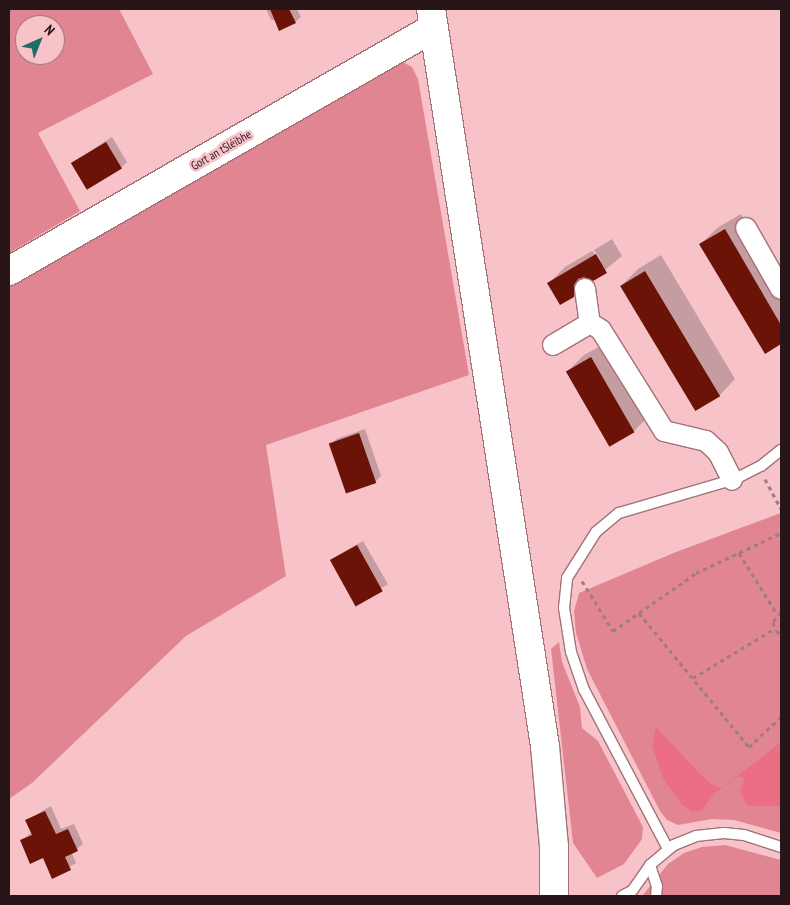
<!DOCTYPE html>
<html>
<head>
<meta charset="utf-8">
<style>
	body { margin:0 }
	#map { position:relative; width:790px; height:905px; overflow:hidden; background:#f7c3c9; font-family:"PT Sans Narrow",sans-serif }
	div>[style] { position:absolute }
	.green>* { inset:0; background:#e28593 }
	.forest>* { inset:0; background:#ec6e84 }
	.shadow>* { inset:0; background:#0003; transform-origin:0 0 }
	.building>* { inset:0; background:#6c1307; transform-origin:0 0 }
	.path>* { height:3px; margin-top:-1.5px; transform-origin:0; background:repeating-linear-gradient(90deg,#a17b80 0 4px,transparent 0 8px) }
	.roads { filter:drop-shadow(1px 0 #a17278) drop-shadow(-1px 0 #a17278) drop-shadow(0 1px #a17278) drop-shadow(0 -1px #a17278) }
	.lane>* { height:10px; margin:-5px; padding:0 5px; transform-origin:5px; border-radius:5px; background:#fff }
	.street>* { height:20px; margin:-10px; padding:0 10px; transform-origin:10px; border-radius:10px; background:#fff }
	.secondary>* { height:28px; margin:-14px; padding:0 14px; transform-origin:14px; border-radius:14px; background:#fff }
	.primary>* { height:28px; margin:-14px; padding:0 14px; transform-origin:14px; border-radius:14px; background:#fff }
	span { translate:-50% -50%; white-space:nowrap; text-align:center; line-height:1.15; -webkit-text-stroke:5px #f7c3c9; paint-order:stroke }
	.street-label { font-size:12px; color:#271518 }
	.frame { position:absolute; inset:0; border:10px solid #271518; pointer-events:none }
	.north { position:absolute; left:15px; top:15px; width:50px; height:50px; box-sizing:border-box; background:#f7c3c9; border:1px solid #a47d82; border-radius:50%; rotate:44deg; font-size:14px; font-weight:700; line-height:20px; text-align:center; color:#271518 }
	.north::after { content:''; display:block; margin:auto; width:18px; height:22px; background:#1f6b68; clip-path:polygon(50% 0,100% 100%,50% 72%,0 100%) }
</style>
</head>
<body>
<div id="map">
	<div class="green">
		<div style="clip-path:polygon(evenodd,9px 9px,119px 9px,153px 74px,38px 133px,80px 211px,9px 253px,9px 9px,25px 25px,55px 25px,55px 55px,25px 55px,25px 25px)"></div>
		<div style="clip-path:polygon(397px 59px,412px 67px,418px 79px,469px 375px,266px 445px,286px 576px,186px 636px,32px 783px,9px 799px,9px 279px)"></div>
		<div style="clip-path:polygon(781px 513px,781px 833px,734px 820px,712px 819px,678px 825px,667px 820px,660px 811px,587px 669px,576px 633px,574px 611px,579px 593px,676px 552px)"></div>
		<div style="clip-path:polygon(559px 642px,562px 662px,580px 707px,582px 728px,598px 741px,643px 827px,642px 839px,624px 864px,597px 878px,573px 843px,551px 649px)"></div>
		<div style="clip-path:polygon(725px 845px,781px 860px,781px 896px,642px 896px,668px 864px,684px 853px,702px 847px)"></div>
	</div>
	<div class="forest">
		<div style="clip-path:polygon(656px 727px,699px 773px,711px 784px,722px 788px,781px 742px,781px 806px,747px 806px,740px 792px,744px 778px,739px 776px,714px 794px,702px 810px,692px 812px,681px 804px,663px 778px,652px 746px)"></div>
	</div>
	<div class="shadow">
		<div style="clip-path:polygon(266px 9px,297px 9px,301px 17px,295px 22px,271px 20px)"></div>
		<div style="clip-path:polygon(112px 137px,127px 162px,121px 168px,72px 163px)"></div>
		<div style="clip-path:polygon(741px 214px,781px 282px,781px 342px,765px 352px,701px 244px,717px 228px)"></div>
		<div style="clip-path:polygon(612px 239px,622px 256px,573px 296px,549px 283px,565px 267px,592px 251px,602px 262px,594px 250px)"></div>
		<div style="clip-path:polygon(661px 255px,735px 379px,719px 396px,622px 285px,638px 269px)"></div>
		<div style="clip-path:polygon(608px 342px,649px 416px,633px 432px,568px 371px,584px 355px)"></div>
		<div style="clip-path:polygon(365px 429px,381px 476px,375px 482px,331px 445px,336px 439px)"></div>
		<div style="left:363px;top:541px;width:50px;height:37px;rotate:60deg"></div>
		<div style="clip-path:polygon(51px 806px,61px 829px,74px 824px,83px 844px,72px 853px,76px 863px,52px 877px,43px 857px,22px 840px,32px 832px,27px 820px)"></div>
	</div>
	<div class="building">
		<div style="clip-path:polygon(270px 9px,289px 9px,296px 23px,279px 31px)"></div>
		<div style="left:106px;top:142px;width:31px;height:41px;rotate:59deg"></div>
		<div style="clip-path:polygon(725px 229px,781px 325px,781px 344px,765px 354px,699px 244px)"></div>
		<div style="clip-path:polygon(596px 254px,607px 273px,593px 281px,584px 277px,578px 279px,574px 285px,574px 297px,560px 305px,547px 283px)"></div>
		<div style="left:645px;top:271px;width:146px;height:29px;rotate:59deg"></div>
		<div style="left:591px;top:357px;width:87px;height:29px;rotate:60deg"></div>
		<div style="left:359px;top:433px;width:53px;height:32px;rotate:71deg"></div>
		<div style="left:357px;top:545px;width:53px;height:31px;rotate:61deg"></div>
		<div style="clip-path:polygon(45px 811px,56px 834px,68px 829px,78px 851px,65px 857px,71px 870px,52px 879px,43px 858px,30px 864px,20px 840px,32px 835px,25px 820px)"></div>
	</div>
	<div class="path">
		<div style="left:765px;top:479px;width:34px;rotate:62deg"></div>
		<div style="left:739px;top:553px;width:72px;rotate:58.1deg"></div>
		<div style="left:582px;top:581px;width:59px;rotate:58.2deg"></div>
		<div style="left:613px;top:631px;width:101px;rotate:-34.9deg"></div>
		<div style="left:696px;top:573px;width:94px;rotate:-25.2deg"></div>
		<div style="left:781px;top:612px;width:13px;rotate:129deg"></div>
		<div style="left:773px;top:622px;width:9px;rotate:72deg"></div>
		<div style="left:776px;top:631px;width:6px;rotate:31deg"></div>
		<div style="left:639px;top:613px;width:173px;rotate:50.6deg"></div>
		<div style="left:749px;top:747px;width:44px;rotate:-43.2deg"></div>
		<div style="left:693px;top:678px;width:95px;rotate:-31.2deg"></div>
	</div>
	<div class="roads">
		<div class="lane">
			<div style="left:668px;top:849px;width:180px;rotate:-117.8deg"></div>
			<div style="left:584px;top:690px;width:40px;rotate:-108.9deg"></div>
			<div style="left:571px;top:652px;width:45px;rotate:-99deg"></div>
			<div style="left:564px;top:608px;width:30px;rotate:-84deg"></div>
			<div style="left:567px;top:578px;width:54px;rotate:-57.8deg"></div>
			<div style="left:596px;top:532px;width:30px;rotate:-40deg"></div>
			<div style="left:619px;top:513px;width:121px;rotate:-16.3deg"></div>
			<div style="left:735px;top:479px;width:29px;rotate:-27deg"></div>
			<div style="left:761px;top:466px;width:26px;rotate:-39deg"></div>
			<div style="left:650px;top:865px;width:22px;rotate:72deg"></div>
			<div style="left:657px;top:886px;width:10px;rotate:96deg"></div>
			<div style="left:622px;top:896px;width:11px;rotate:-27deg"></div>
			<div style="left:632px;top:891px;width:32px;rotate:-55deg"></div>
			<div style="left:650px;top:865px;width:31px;rotate:-40deg"></div>
			<div style="left:674px;top:845px;width:24px;rotate:-22deg"></div>
			<div style="left:696px;top:836px;width:28px;rotate:-6deg"></div>
			<div style="left:724px;top:833px;width:20px;rotate:6deg"></div>
			<div style="left:744px;top:835px;width:39px;rotate:18deg"></div>
		</div>
		<div class="street">
			<div style="left:746px;top:228px;width:70px;rotate:60.2deg"></div>
			<div style="left:585px;top:289px;width:34px;rotate:82deg"></div>
			<div style="left:553px;top:345px;width:43px;rotate:-30.7deg"></div>
			<div style="left:590px;top:323px;width:13px;rotate:32deg"></div>
			<div style="left:601px;top:330px;width:119px;rotate:58deg"></div>
			<div style="left:664px;top:431px;width:43px;rotate:13.4deg"></div>
			<div style="left:706px;top:441px;width:16px;rotate:43deg"></div>
			<div style="left:718px;top:452px;width:31px;rotate:63deg"></div>
		</div>
		<div class="secondary">
			<div style="left:9px;top:271px;width:489px;rotate:-29.8deg"></div>
		</div>
		<div class="primary">
			<div style="left:431px;top:9px;width:746px;rotate:81.21deg"></div>
			<div style="left:545px;top:746px;width:101px;rotate:84.9deg"></div>
			<div style="left:554px;top:847px;width:49px;rotate:90deg"></div>
		</div>
	</div>
	<div class="street-label">
		<span style="left:221px;top:150px;rotate:-30deg">Gort an tSléibhe</span>
	</div>
	<div class="frame"></div>
	<div class="north">N</div>
</div>
</body>
</html>
